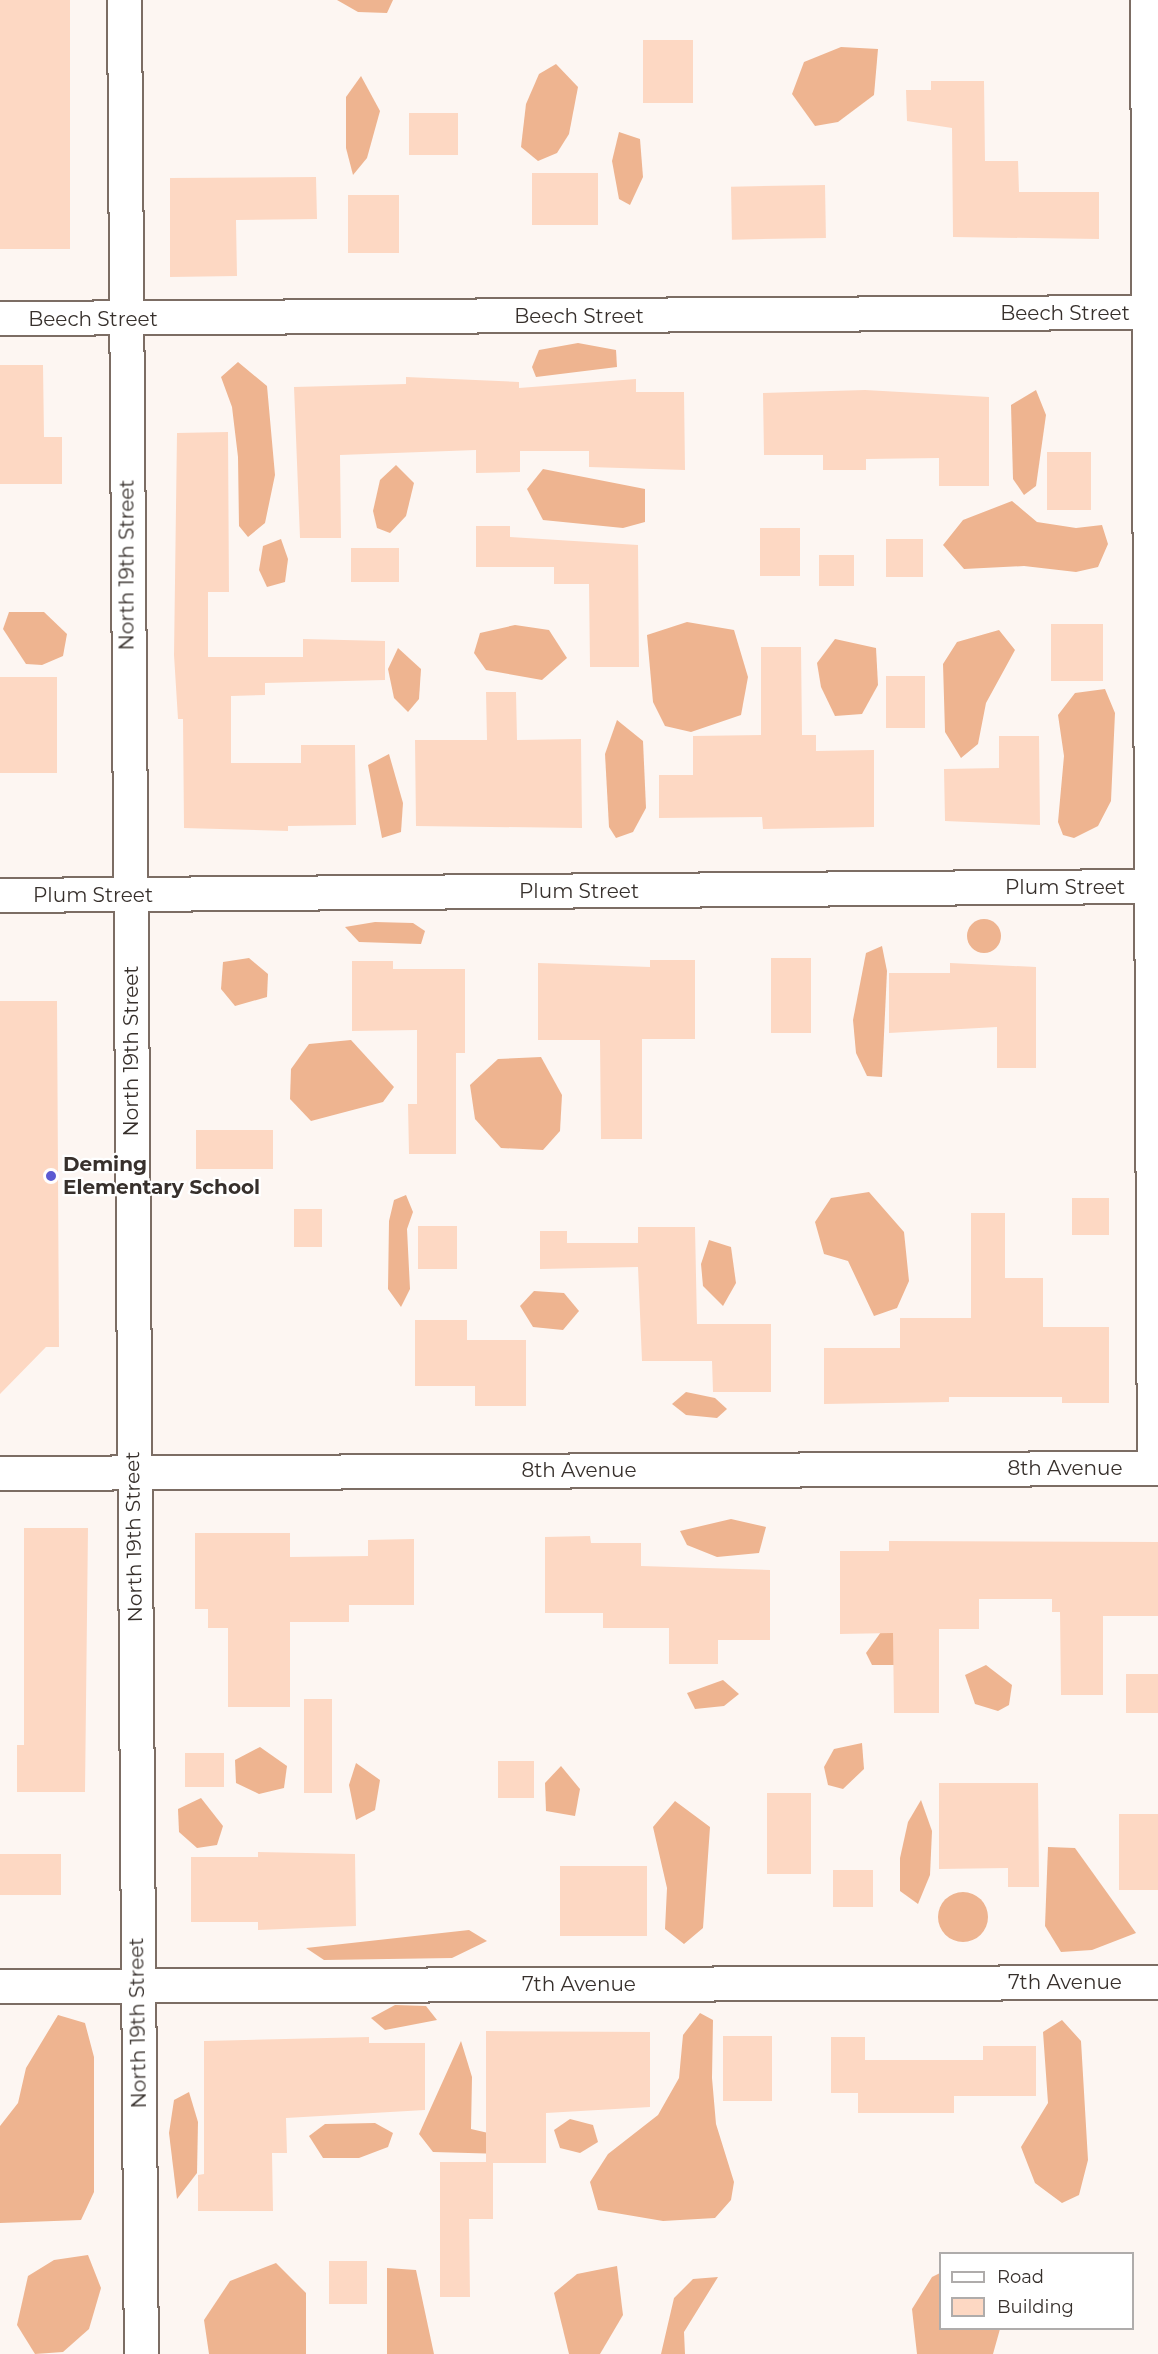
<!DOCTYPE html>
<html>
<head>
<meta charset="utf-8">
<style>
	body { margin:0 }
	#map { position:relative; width:1158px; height:2354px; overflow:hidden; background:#fdf6f2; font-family:Montserrat,sans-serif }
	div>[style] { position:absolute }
	.forest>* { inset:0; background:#eeb490 }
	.round { border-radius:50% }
	.building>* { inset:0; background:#fdd8c3; transform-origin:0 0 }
	.roads { filter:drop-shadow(2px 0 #7c6d64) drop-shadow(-2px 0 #7c6d64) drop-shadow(0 2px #7c6d64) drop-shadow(0 -2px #7c6d64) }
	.minor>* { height:33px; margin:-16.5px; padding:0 16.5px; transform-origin:16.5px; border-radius:16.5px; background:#fff }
	.dots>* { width:16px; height:16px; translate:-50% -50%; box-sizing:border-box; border:3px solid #fff; border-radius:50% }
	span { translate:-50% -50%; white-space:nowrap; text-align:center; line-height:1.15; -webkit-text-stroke:4.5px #fff; paint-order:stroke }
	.street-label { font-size:20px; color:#37302c }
	.poi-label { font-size:20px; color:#37302c; font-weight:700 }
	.left { translate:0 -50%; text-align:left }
	.legend { position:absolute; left:939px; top:2252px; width:195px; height:78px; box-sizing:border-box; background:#fff; border:2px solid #afacab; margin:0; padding:8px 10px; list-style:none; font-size:18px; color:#37302c }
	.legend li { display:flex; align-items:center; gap:12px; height:30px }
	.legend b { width:30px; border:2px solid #afacab }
</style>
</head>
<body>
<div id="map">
	<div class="forest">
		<div style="clip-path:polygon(337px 0,393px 0,387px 13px,358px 12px)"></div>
		<div style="clip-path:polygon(841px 47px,878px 49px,874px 95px,838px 122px,815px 126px,792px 94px,804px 62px)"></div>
		<div style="clip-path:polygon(556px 64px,578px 87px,569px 134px,557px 153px,538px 161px,521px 147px,526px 104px,539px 74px)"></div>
		<div style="clip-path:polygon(361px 76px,380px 111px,367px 158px,353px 175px,346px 148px,346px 97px)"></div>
		<div style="clip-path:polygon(619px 132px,640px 139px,643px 177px,630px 205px,619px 199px,612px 161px)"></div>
		<div style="clip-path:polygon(578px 343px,616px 350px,617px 367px,536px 377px,532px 367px,539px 350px)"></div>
		<div style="clip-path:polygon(238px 362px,267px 386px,275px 475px,265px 523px,248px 537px,239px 526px,238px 457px,232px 407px,221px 377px)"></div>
		<div style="clip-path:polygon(1036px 390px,1046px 415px,1036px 486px,1024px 495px,1013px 479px,1011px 405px)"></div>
		<div style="clip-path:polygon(396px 465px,414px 483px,406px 516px,390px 533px,377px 528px,373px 511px,380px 480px)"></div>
		<div style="clip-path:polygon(543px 469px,645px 489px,645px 522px,623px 528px,543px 520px,527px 489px)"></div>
		<div style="clip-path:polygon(1012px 501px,1037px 522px,1076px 528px,1102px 525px,1108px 544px,1098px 567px,1076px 572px,1024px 566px,964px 569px,943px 545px,963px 520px)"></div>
		<div style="clip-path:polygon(281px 539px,288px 559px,285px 582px,267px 587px,259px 570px,263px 546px)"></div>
		<div style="clip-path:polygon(9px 612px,44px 612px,67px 634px,63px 656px,42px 665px,26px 664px,3px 629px)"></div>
		<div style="clip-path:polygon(687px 622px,734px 630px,748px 677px,741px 715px,691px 732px,665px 726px,653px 702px,647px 635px)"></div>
		<div style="clip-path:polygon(515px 625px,549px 630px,567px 658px,542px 680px,486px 670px,474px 653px,480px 633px)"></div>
		<div style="clip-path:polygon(999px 630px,1015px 650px,986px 703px,978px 744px,961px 758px,945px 732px,943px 664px,957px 642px)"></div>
		<div style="clip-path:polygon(835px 639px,876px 648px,878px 685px,862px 714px,835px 716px,821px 687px,817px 663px)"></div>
		<div style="clip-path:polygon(398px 648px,421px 669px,419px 699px,408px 712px,394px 698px,388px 669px)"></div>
		<div style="clip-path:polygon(1105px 689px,1115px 713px,1111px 801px,1098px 826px,1074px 838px,1063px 835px,1058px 822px,1064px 756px,1058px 715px,1075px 693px)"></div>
		<div style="clip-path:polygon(617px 720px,643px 741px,646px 808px,633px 832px,616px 838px,609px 827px,605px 754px)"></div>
		<div style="clip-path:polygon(389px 754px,403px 803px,401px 832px,382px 838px,368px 765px)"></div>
		<div class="round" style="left:967px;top:919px;width:34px;height:34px"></div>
		<div style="clip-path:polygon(375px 922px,413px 923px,425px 931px,421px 944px,359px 942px,345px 927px)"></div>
		<div style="clip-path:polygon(882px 946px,887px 971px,882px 1077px,867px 1076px,856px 1053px,853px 1020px,866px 953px)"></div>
		<div style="clip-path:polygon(249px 958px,268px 974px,267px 997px,235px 1006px,221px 989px,223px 962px)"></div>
		<div style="clip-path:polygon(351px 1040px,394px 1087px,383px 1102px,311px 1121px,290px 1099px,291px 1069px,309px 1044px)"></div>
		<div style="clip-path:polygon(541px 1057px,562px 1095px,560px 1131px,543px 1150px,501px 1148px,475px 1119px,470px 1085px,498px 1059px)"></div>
		<div style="clip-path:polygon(869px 1192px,904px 1232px,909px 1281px,897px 1308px,874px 1316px,848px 1261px,824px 1254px,815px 1222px,831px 1198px)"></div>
		<div style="clip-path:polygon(406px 1195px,413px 1212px,407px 1229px,410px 1289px,401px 1307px,388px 1289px,389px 1221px,394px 1200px)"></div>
		<div style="clip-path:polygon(709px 1240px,731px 1247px,736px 1283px,723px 1306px,703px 1286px,701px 1264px)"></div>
		<div style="clip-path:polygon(534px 1291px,564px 1293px,579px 1311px,563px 1330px,533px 1327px,520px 1306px)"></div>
		<div style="clip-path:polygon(686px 1392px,715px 1398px,727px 1409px,717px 1418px,686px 1415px,672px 1404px)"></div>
		<div style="clip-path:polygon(731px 1519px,766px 1527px,759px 1553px,717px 1557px,687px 1545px,680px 1531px)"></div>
		<div style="clip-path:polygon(913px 1631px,910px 1665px,872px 1665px,866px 1653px,881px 1632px)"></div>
		<div style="clip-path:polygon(986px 1665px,1012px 1685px,1009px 1705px,998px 1711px,975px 1704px,965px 1675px)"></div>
		<div style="clip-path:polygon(723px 1680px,739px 1694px,724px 1706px,695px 1709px,687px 1693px)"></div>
		<div style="clip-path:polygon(862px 1743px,864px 1769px,843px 1789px,828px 1785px,824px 1767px,834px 1749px)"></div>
		<div style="clip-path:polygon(260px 1747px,287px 1766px,284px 1788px,259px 1794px,236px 1783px,235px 1760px)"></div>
		<div style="clip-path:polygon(356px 1763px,380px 1780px,375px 1810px,356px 1820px,349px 1785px)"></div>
		<div style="clip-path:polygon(561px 1766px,580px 1789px,575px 1816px,546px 1811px,545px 1783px)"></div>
		<div style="clip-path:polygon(201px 1798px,223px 1826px,217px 1845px,197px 1848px,179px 1832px,178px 1809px)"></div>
		<div style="clip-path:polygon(921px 1800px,932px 1831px,930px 1875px,918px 1904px,900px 1891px,900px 1858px,908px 1822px)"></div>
		<div style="clip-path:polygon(675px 1801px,710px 1827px,703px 1928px,684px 1944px,665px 1929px,667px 1888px,653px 1827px)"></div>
		<div style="clip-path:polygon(1048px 1847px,1075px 1848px,1136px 1933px,1092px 1950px,1061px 1952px,1045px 1926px)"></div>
		<div class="round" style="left:938px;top:1892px;width:50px;height:50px"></div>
		<div style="clip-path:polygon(469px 1930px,487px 1941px,452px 1958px,324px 1960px,306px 1948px)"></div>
		<div style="clip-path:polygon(395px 2005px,426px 2006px,437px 2020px,385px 2030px,371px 2018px)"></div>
		<div style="clip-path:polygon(700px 2013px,713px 2020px,712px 2078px,716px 2124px,734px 2182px,731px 2200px,715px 2218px,663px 2221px,598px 2210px,590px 2182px,608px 2154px,658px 2115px,679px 2078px,683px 2035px)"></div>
		<div style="clip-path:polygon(58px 2015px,85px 2023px,94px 2057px,94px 2192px,81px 2220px,0 2223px,0 2126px,18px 2103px,26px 2068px)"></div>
		<div style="clip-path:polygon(1062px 2020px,1081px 2041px,1088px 2160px,1079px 2195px,1062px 2203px,1035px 2183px,1021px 2147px,1048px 2103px,1043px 2032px)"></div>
		<div style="clip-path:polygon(461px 2041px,472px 2077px,471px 2129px,497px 2135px,504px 2154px,433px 2152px,419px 2134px)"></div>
		<div style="clip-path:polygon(189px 2092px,198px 2122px,197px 2173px,177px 2199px,169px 2133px,174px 2100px)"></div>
		<div style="clip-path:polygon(570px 2119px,593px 2125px,598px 2142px,580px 2153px,560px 2148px,554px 2130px)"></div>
		<div style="clip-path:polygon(375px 2123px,393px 2133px,388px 2147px,359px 2158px,323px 2158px,309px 2136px,325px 2124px)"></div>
		<div style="clip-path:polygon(88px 2255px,101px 2288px,89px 2329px,63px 2352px,35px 2354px,17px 2325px,28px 2276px,54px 2260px)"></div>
		<div style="clip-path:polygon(276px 2263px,306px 2293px,306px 2354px,209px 2354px,204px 2320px,230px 2281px)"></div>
		<div style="clip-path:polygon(617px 2266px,623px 2315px,600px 2354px,569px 2354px,554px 2293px,577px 2274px)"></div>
		<div style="clip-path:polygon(387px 2268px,416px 2270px,434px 2354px,387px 2354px)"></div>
		<div style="clip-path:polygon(940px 2273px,940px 2328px,1000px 2329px,993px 2354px,917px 2354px,912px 2309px,932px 2277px)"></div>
		<div style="clip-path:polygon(718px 2277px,684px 2332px,685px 2354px,661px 2354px,674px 2298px,693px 2279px)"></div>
	</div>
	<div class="building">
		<div style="left:0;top:0;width:70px;height:249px"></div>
		<div style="left:693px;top:40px;width:63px;height:50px;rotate:90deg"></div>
		<div style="clip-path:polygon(931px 81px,984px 81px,985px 161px,1018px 161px,1019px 192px,1099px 192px,1099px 239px,953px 237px,952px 128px,907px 121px,906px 90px,931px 90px)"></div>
		<div style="left:409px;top:113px;width:49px;height:42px"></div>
		<div style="left:598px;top:173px;width:52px;height:66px;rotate:90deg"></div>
		<div style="clip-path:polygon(316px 177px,317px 219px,236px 220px,237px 276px,170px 277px,170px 178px)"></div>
		<div style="left:825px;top:185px;width:53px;height:94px;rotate:89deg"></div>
		<div style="left:348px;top:195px;width:51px;height:58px"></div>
		<div style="clip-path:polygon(0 365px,43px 365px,44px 437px,62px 437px,62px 484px,0 484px)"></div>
		<div style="clip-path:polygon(406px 377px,519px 382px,519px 388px,636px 379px,636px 392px,684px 392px,685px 470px,589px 467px,589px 451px,520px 451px,520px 472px,476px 473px,476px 450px,340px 455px,341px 538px,300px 538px,294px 387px,406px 384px)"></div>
		<div style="clip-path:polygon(865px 390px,989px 397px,989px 486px,939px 486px,939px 458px,866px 459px,866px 470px,823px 470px,823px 455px,764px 455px,763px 393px)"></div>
		<div style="clip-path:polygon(228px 432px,229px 592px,208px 592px,208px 657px,303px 657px,303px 639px,385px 641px,385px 680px,265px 683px,265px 695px,231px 696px,231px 763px,301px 763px,301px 745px,355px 745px,356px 825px,288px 826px,288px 831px,184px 828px,183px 719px,178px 719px,174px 655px,177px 433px)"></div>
		<div style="left:1047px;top:452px;width:44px;height:58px"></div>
		<div style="clip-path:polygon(476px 526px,510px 526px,510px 537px,638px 545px,639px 667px,590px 667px,589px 584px,554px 584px,554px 567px,476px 567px)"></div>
		<div style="left:760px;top:528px;width:40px;height:48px"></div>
		<div style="left:886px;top:539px;width:37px;height:38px"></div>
		<div style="left:351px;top:548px;width:48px;height:34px"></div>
		<div style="left:854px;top:555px;width:31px;height:35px;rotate:90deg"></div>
		<div style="left:1051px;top:624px;width:52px;height:57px"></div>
		<div style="clip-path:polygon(761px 647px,801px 647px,802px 735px,816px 735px,816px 751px,874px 750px,874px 827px,763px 829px,762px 817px,659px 818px,659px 775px,693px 775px,693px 736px,761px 735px)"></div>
		<div style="left:886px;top:676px;width:39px;height:52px"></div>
		<div style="left:0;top:677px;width:57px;height:96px"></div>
		<div style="clip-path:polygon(486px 692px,516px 692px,517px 740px,581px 739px,582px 828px,416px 826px,415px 740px,487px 740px)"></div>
		<div style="clip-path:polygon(999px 736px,1039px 736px,1040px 825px,945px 821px,944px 769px,999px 768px)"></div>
		<div style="left:771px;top:958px;width:40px;height:75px"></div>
		<div style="clip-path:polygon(650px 960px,695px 960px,695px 1039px,642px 1039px,642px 1139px,601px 1139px,600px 1040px,538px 1040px,538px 963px,650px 967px)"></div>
		<div style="clip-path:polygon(352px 961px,393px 961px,393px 969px,465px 969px,465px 1053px,456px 1053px,456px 1154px,409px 1154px,408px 1104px,417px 1104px,417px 1030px,352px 1031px)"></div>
		<div style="clip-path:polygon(950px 963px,1036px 967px,1036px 1068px,997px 1068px,997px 1027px,889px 1033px,889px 973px,950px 973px)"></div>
		<div style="clip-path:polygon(0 1001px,57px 1001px,59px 1347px,46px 1347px,0 1394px)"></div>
		<div style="left:196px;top:1130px;width:77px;height:39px"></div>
		<div style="left:1072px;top:1198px;width:37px;height:37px"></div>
		<div style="left:294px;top:1209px;width:28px;height:38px"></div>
		<div style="clip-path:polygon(971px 1213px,1005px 1213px,1005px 1278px,1043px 1278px,1043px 1327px,1109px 1327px,1109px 1403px,1062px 1403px,1062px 1397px,949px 1397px,949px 1402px,824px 1404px,824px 1348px,900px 1348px,900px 1318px,971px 1318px)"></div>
		<div style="left:418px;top:1226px;width:39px;height:43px"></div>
		<div style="clip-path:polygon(638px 1227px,695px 1227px,697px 1324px,771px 1324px,771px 1392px,713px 1392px,712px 1361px,642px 1361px,638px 1267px,540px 1269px,540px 1231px,567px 1231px,567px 1243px,638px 1243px)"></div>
		<div style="clip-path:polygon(415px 1320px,467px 1320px,467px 1340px,526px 1340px,526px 1406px,475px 1406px,475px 1386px,415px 1386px)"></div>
		<div style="clip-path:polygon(24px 1528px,88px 1528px,85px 1792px,17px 1792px,17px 1745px,24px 1745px)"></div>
		<div style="clip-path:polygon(195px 1533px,290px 1533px,290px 1557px,368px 1556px,368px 1540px,414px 1539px,414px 1605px,349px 1605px,349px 1622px,290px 1622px,290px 1707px,228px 1707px,228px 1628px,208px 1628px,208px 1609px,195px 1609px)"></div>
		<div style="clip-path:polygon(590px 1536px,591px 1543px,641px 1543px,641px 1566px,770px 1570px,770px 1640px,718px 1640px,718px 1664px,669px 1664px,669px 1628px,603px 1628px,603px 1613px,545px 1613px,545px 1537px)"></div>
		<div style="clip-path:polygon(889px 1541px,1158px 1542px,1158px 1616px,1103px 1616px,1103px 1695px,1061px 1695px,1060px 1612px,1052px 1612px,1052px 1599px,979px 1599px,979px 1629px,939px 1629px,939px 1713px,894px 1713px,893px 1633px,840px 1634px,840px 1551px,889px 1551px)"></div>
		<div style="left:1126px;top:1674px;width:32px;height:39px"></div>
		<div style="left:304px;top:1699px;width:28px;height:94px"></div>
		<div style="left:185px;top:1753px;width:39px;height:34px"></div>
		<div style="left:498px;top:1761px;width:36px;height:37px"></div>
		<div style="clip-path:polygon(939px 1783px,1038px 1783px,1039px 1887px,1008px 1887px,1008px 1868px,939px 1869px)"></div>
		<div style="left:767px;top:1793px;width:44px;height:81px"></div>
		<div style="left:1119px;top:1814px;width:39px;height:76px"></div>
		<div style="clip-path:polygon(258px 1852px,355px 1854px,356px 1926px,258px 1930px,258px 1922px,191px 1922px,191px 1857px,258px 1857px)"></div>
		<div style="left:61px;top:1854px;width:41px;height:61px;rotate:90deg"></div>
		<div style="left:560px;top:1866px;width:87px;height:70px"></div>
		<div style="left:873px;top:1870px;width:37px;height:40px;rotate:90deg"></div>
		<div style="clip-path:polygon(486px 2031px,650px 2032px,650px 2107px,546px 2113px,546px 2163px,493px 2163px,493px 2219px,469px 2219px,470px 2297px,440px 2297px,440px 2162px,486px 2162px)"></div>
		<div style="left:723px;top:2036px;width:49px;height:65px"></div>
		<div style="clip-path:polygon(369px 2037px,369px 2043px,425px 2043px,425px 2110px,286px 2118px,287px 2153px,272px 2153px,273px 2211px,198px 2211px,198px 2175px,204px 2174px,204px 2041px)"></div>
		<div style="clip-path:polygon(831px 2037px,865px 2037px,865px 2060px,983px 2060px,983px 2046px,1036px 2046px,1036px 2096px,954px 2096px,954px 2113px,858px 2113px,858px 2093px,831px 2093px)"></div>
		<div style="left:329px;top:2261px;width:38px;height:43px"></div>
	</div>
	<div class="roads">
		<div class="minor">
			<div style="left:124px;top:0;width:2354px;rotate:89.59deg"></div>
			<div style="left:1147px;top:0;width:1468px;rotate:89.73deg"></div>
			<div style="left:0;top:318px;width:1158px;rotate:-0.3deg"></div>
			<div style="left:0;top:895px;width:1158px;rotate:-0.45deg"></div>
			<div style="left:0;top:1473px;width:1158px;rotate:-0.25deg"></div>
			<div style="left:0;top:1986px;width:1158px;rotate:-0.2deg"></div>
		</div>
	</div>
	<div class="dots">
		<div style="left:51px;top:1176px;background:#5c5ad2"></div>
	</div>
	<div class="street-label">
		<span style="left:1065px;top:313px">Beech Street</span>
		<span style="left:579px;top:316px">Beech Street</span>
		<span style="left:93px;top:319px">Beech Street</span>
		<span style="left:127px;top:565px;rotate:-90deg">North 19th Street</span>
		<span style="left:1065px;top:887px">Plum Street</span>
		<span style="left:579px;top:891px">Plum Street</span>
		<span style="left:93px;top:895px">Plum Street</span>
		<span style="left:131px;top:1051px;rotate:-90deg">North 19th Street</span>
		<span style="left:1065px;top:1468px">8th Avenue</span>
		<span style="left:579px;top:1470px">8th Avenue</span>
		<span style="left:134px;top:1537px;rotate:-91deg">North 19th Street</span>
		<span style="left:1065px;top:1982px">7th Avenue</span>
		<span style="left:579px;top:1984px">7th Avenue</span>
		<span style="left:138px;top:2023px;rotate:-91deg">North 19th Street</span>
	</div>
	<div class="poi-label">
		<span class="left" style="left:63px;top:1176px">Deming<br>Elementary School</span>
	</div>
	<ul class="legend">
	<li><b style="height:8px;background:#fff"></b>Road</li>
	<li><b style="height:16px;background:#fdd8c3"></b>Building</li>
	</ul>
</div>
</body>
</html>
